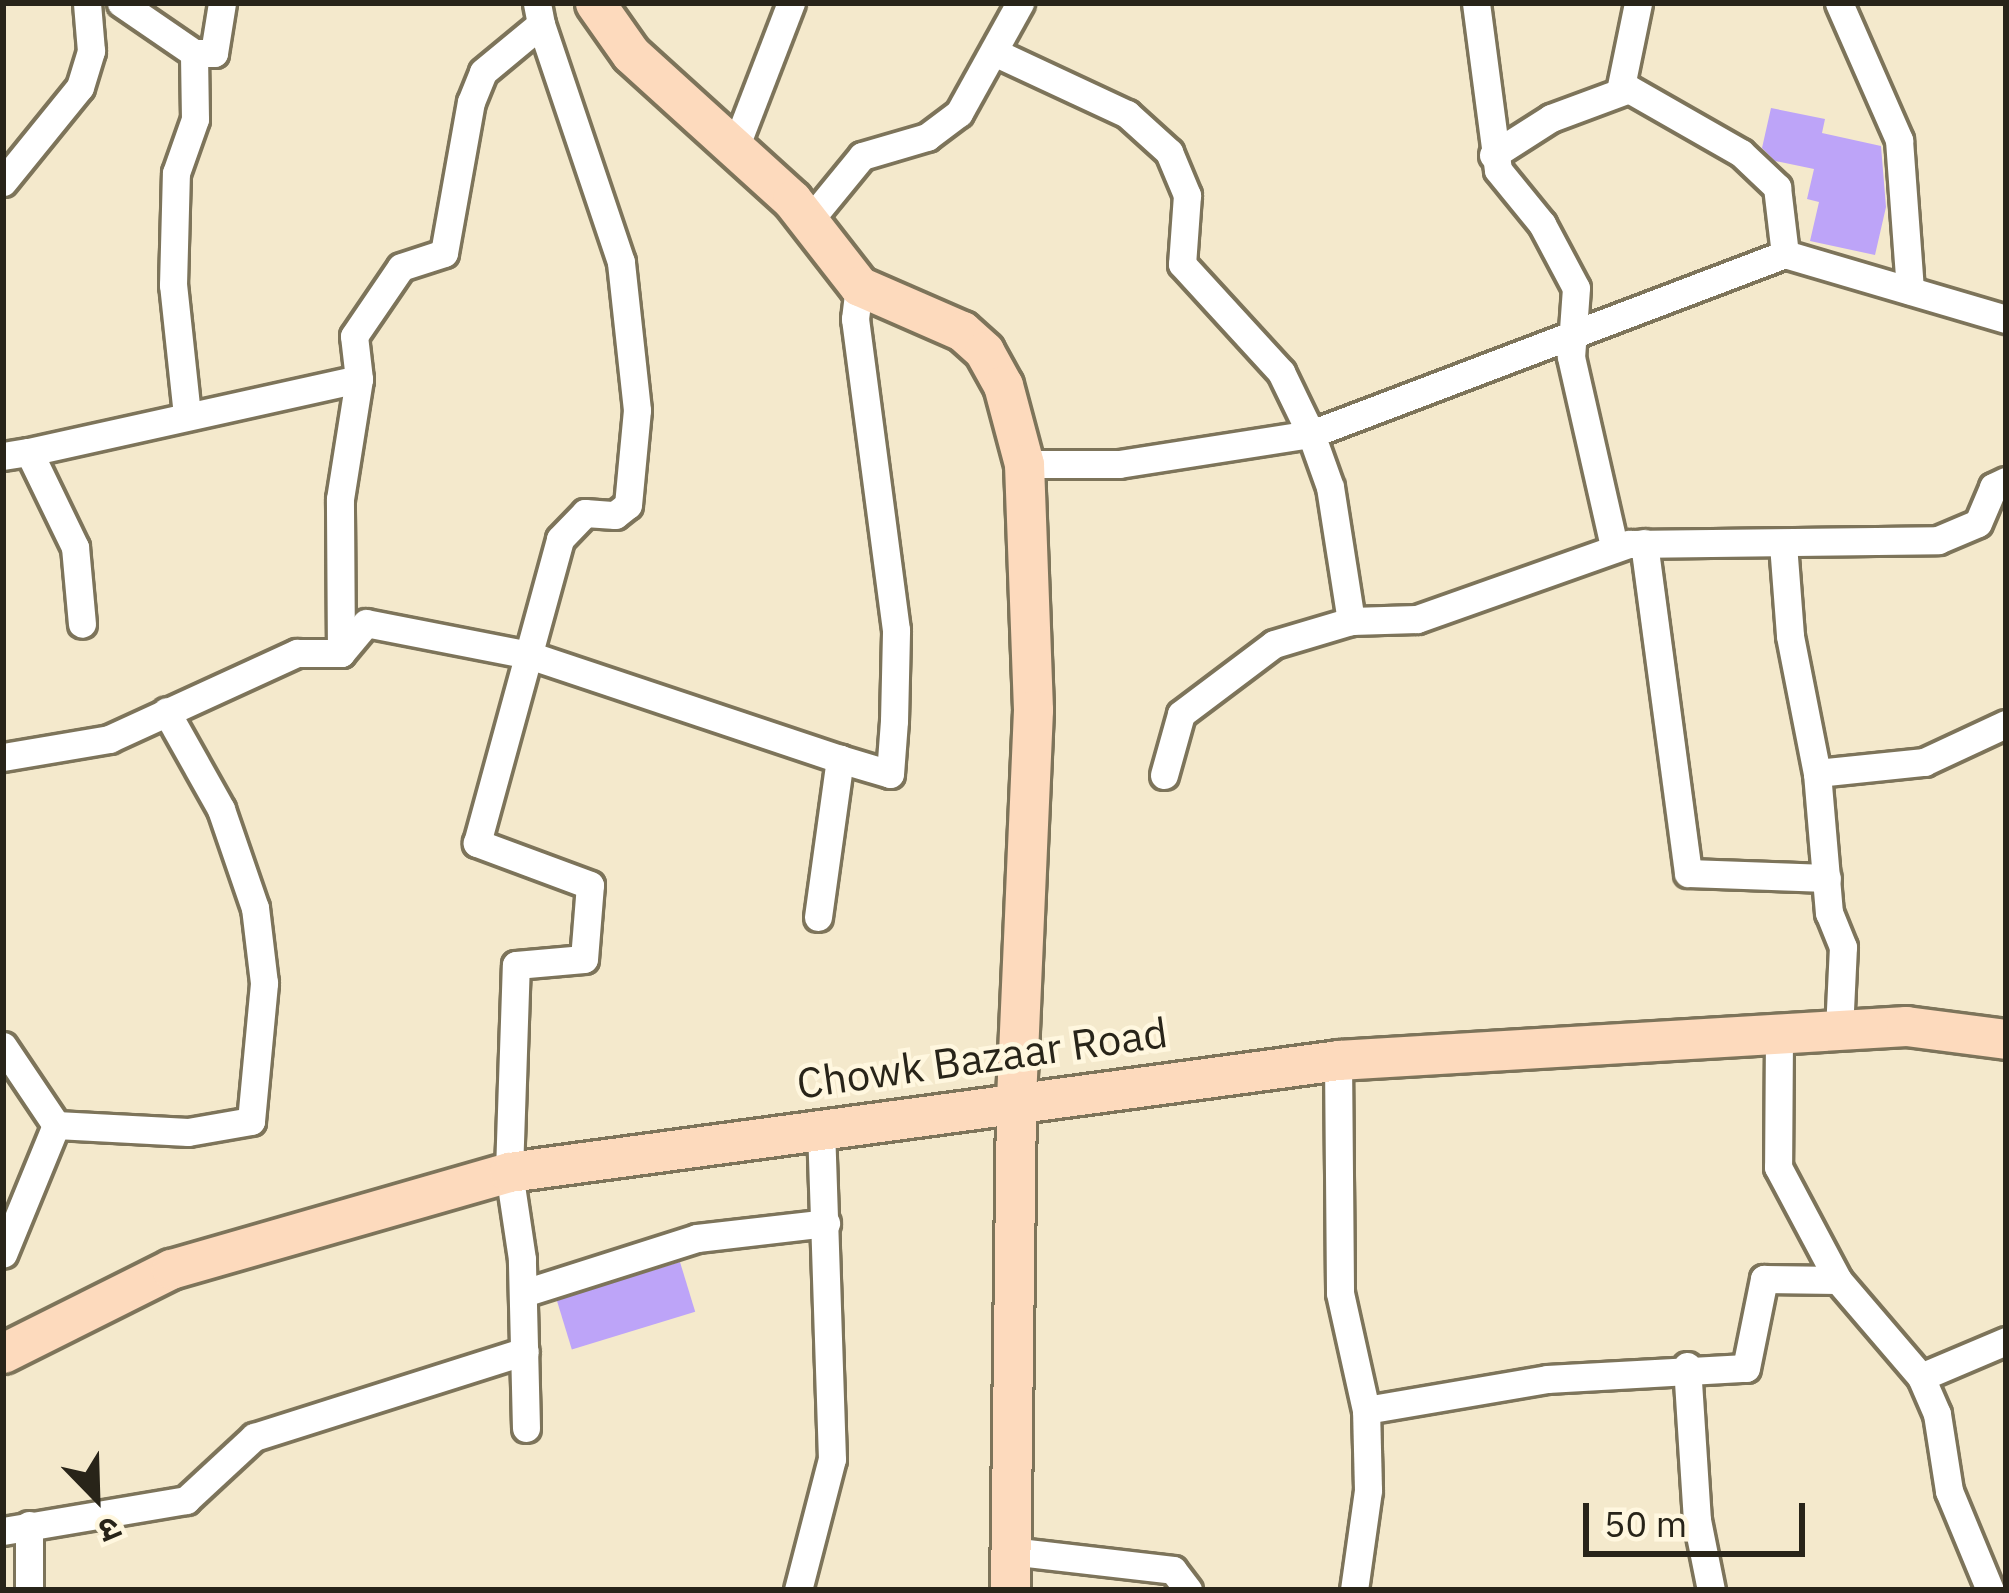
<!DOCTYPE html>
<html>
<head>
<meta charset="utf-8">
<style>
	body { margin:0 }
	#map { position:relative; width:2009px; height:1593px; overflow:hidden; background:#f4e9cc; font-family:"IBM Plex Sans","Noto Sans Devanagari",sans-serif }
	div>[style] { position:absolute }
	.building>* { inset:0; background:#bda4f8; transform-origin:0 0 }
	.roads { filter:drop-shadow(3px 0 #7d745a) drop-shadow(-3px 0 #7d745a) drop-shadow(0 3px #7d745a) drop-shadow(0 -3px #7d745a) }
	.street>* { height:27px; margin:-13.5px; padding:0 13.5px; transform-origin:13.5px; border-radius:13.5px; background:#fff }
	.secondary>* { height:39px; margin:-19.5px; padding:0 19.5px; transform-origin:19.5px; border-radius:19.5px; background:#fddabd }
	span { translate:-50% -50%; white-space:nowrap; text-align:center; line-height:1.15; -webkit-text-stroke:9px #fff7df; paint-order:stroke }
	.street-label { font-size:42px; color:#282419 }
	.frame { position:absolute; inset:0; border:6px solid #282419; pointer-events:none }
	.north { position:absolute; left:36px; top:1437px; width:120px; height:120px; -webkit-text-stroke:9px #fff7df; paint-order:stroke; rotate:157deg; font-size:33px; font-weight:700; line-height:48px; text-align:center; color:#282419 }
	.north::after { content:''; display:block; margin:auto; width:42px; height:54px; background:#282419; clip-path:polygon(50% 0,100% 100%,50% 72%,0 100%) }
	.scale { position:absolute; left:1583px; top:1503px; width:222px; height:54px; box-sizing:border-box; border:6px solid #282419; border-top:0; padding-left:15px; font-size:36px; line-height:42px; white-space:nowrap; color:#282419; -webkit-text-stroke:9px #fff7df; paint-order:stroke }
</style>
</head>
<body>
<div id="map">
	<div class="building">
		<div style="clip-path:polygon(1771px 108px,1825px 119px,1822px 133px,1881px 146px,1886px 207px,1875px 255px,1810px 241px,1819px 202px,1807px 199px,1814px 169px,1775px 161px,1762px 148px)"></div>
		<div style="left:680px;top:1262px;width:52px;height:129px;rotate:73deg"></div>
	</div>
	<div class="roads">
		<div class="street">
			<div style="left:121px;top:3px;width:88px;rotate:34.4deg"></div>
			<div style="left:1476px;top:3px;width:168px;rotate:82.5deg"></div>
			<div style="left:1498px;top:170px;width:70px;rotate:50.8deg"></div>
			<div style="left:1542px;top:224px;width:72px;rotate:62deg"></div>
			<div style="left:1576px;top:288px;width:69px;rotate:94.1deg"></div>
			<div style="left:1571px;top:357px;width:195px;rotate:77.2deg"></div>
			<div style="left:1839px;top:3px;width:150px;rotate:66.3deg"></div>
			<div style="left:1899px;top:140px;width:151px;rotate:85.8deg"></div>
			<div style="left:994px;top:52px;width:147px;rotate:25deg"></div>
			<div style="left:1127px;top:114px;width:57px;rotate:42.1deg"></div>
			<div style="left:1169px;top:152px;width:47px;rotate:67.3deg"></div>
			<div style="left:1187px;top:195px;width:69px;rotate:94.1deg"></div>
			<div style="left:1182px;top:264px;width:147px;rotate:47.5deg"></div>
			<div style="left:1281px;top:372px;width:69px;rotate:64.2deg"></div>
			<div style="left:1311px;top:434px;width:56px;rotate:70.3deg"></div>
			<div style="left:1330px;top:487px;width:136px;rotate:81.1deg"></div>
			<div style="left:1620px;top:91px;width:90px;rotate:-78.4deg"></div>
			<div style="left:733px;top:153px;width:161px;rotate:-68.9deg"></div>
			<div style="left:1493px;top:155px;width:69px;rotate:-32.5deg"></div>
			<div style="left:1551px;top:118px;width:83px;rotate:-20.4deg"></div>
			<div style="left:1629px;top:89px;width:129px;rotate:29.7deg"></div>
			<div style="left:1741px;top:153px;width:50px;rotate:43.4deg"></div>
			<div style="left:1777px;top:187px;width:67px;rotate:83.2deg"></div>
			<div style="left:3px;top:182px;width:122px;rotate:-51deg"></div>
			<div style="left:80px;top:87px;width:38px;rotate:-73deg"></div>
			<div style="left:91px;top:51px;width:48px;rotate:-94.8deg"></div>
			<div style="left:808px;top:222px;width:85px;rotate:-50.7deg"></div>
			<div style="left:862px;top:156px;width:68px;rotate:-16.3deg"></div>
			<div style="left:927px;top:137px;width:40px;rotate:-37deg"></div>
			<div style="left:959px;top:113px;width:126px;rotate:-61deg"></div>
			<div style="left:187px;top:415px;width:131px;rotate:-96.1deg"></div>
			<div style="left:173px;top:285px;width:112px;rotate:-88.5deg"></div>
			<div style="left:176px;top:173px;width:57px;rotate:-70.6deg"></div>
			<div style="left:195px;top:119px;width:66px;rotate:-90.9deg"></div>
			<div style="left:194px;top:53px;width:20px"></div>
			<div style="left:214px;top:53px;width:51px;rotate:-80.9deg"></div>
			<div style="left:29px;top:452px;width:338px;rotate:-12.5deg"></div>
			<div style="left:3px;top:456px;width:26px;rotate:-9deg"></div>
			<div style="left:29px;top:452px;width:106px;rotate:64.2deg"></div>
			<div style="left:75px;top:547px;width:77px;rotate:84.8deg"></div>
			<div style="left:1024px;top:464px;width:95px"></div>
			<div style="left:1119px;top:464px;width:194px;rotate:-8.9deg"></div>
			<div style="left:1311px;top:434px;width:507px;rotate:-20.79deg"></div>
			<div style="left:1785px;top:254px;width:230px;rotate:16.4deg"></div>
			<div style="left:1644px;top:543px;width:333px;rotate:82.4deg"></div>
			<div style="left:1688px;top:873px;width:139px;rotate:2.1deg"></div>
			<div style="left:1783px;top:544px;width:92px;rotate:85.6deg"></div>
			<div style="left:1790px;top:636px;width:140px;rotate:78.9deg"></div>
			<div style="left:341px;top:653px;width:154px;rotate:-90.4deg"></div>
			<div style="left:340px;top:499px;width:121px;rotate:-81deg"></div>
			<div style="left:359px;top:379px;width:43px;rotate:-96.6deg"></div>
			<div style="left:354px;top:336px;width:83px;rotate:-55.7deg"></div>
			<div style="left:401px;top:267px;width:45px;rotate:-18deg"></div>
			<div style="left:444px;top:253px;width:153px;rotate:-79.9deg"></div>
			<div style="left:471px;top:102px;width:32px;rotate:-68deg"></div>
			<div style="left:483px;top:72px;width:75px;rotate:-39.6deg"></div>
			<div style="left:541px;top:24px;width:21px;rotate:-101deg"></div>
			<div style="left:3px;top:757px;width:108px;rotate:-9.6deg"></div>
			<div style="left:109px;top:739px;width:207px;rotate:-24.6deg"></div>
			<div style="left:297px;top:653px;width:44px"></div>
			<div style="left:341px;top:653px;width:39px;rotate:-50deg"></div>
			<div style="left:366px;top:623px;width:166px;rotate:11.1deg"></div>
			<div style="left:529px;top:655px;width:328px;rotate:18.5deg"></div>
			<div style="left:1164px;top:775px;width:63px;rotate:-74.4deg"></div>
			<div style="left:1181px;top:714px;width:116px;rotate:-37deg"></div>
			<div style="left:1274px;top:644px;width:80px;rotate:-16.6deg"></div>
			<div style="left:1351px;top:621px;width:66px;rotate:-1.7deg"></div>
			<div style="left:1417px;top:619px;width:225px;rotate:-19.5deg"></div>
			<div style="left:1629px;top:544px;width:309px;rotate:-0.7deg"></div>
			<div style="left:1938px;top:540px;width:43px;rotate:-23deg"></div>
			<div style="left:1978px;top:523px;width:39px;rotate:-67deg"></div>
			<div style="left:1993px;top:487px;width:14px;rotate:-25deg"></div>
			<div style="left:818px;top:917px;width:160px;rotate:-82.1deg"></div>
			<div style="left:840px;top:759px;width:52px;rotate:16.7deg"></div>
			<div style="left:890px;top:774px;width:53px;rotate:-85.7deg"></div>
			<div style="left:894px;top:721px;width:91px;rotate:-88.7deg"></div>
			<div style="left:896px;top:630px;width:314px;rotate:-97.5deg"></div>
			<div style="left:855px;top:319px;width:33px;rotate:-83deg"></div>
			<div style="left:1839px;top:1031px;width:84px;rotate:-87.3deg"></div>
			<div style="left:1843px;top:947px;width:37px;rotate:-112deg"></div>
			<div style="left:1829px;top:913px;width:141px;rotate:-94.9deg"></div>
			<div style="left:1817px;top:773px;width:108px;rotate:-5.9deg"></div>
			<div style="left:1924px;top:762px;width:90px;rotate:-24.9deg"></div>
			<div style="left:1779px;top:1036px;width:131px;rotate:90.4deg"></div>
			<div style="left:1778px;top:1167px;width:128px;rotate:62deg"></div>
			<div style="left:1838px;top:1280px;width:128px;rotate:49.4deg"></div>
			<div style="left:1921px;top:1377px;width:92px;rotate:-23deg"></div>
			<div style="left:3px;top:1046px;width:95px;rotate:56.1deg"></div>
			<div style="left:56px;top:1125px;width:139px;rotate:112.3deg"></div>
			<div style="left:1338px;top:1060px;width:233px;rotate:89.5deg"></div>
			<div style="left:1340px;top:1293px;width:120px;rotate:77.5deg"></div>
			<div style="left:1366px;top:1410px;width:184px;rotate:-9.7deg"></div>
			<div style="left:1547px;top:1379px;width:199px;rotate:-3.2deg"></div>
			<div style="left:1746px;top:1368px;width:91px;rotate:-78.6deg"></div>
			<div style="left:1764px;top:1279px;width:74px;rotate:0.8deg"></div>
			<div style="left:56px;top:1125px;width:132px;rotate:3deg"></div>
			<div style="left:188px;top:1132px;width:64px;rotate:-9.9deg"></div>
			<div style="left:251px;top:1121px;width:139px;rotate:-84.6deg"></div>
			<div style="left:264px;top:983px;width:76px;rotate:-96.8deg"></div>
			<div style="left:255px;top:908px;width:105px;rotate:-109deg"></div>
			<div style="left:221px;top:809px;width:112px;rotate:-119.3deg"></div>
			<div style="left:524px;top:1293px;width:182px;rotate:-17.6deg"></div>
			<div style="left:697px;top:1238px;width:130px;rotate:-6.6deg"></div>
			<div style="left:1687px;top:1366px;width:154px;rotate:86.3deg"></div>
			<div style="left:1697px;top:1520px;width:71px;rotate:78.7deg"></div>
			<div style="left:1921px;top:1377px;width:40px;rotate:66.6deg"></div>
			<div style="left:1937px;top:1414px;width:78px;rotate:81.1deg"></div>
			<div style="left:1949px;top:1491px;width:107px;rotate:67.5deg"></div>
			<div style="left:526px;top:1428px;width:169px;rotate:-91.4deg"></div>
			<div style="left:522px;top:1259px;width:88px;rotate:-98.5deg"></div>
			<div style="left:509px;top:1172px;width:207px;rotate:-88.1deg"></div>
			<div style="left:516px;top:965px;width:68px;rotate:-5deg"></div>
			<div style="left:584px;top:959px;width:74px;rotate:-85.4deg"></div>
			<div style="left:590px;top:885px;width:121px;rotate:-159.6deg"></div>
			<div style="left:477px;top:843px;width:315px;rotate:-74.7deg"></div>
			<div style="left:560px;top:539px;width:36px;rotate:-46deg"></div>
			<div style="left:585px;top:513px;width:30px;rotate:4deg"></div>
			<div style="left:615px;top:515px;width:16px;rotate:-38deg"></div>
			<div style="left:628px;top:505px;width:95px;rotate:-84.6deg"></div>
			<div style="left:637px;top:410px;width:149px;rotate:-96.2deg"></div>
			<div style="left:621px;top:262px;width:251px;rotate:-108.6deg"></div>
			<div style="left:29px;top:1525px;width:65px;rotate:90deg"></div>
			<div style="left:3px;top:1531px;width:186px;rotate:-9.6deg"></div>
			<div style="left:186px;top:1500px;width:93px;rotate:-42.8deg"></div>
			<div style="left:254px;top:1437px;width:284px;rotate:-17.6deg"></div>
			<div style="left:1010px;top:1551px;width:164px;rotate:6.6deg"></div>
			<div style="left:1173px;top:1570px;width:25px;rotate:53deg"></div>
			<div style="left:798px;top:1590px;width:135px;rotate:-75.5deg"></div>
			<div style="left:832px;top:1459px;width:331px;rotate:-91.9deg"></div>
			<div style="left:1354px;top:1590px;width:101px;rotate:-82deg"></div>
			<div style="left:1368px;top:1490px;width:80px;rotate:-91.4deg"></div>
		</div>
		<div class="secondary">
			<div style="left:595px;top:3px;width:62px;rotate:54.8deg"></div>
			<div style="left:631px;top:54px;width:217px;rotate:42.2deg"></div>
			<div style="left:792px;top:200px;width:109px;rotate:52.1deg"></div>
			<div style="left:859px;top:286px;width:112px;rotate:23.6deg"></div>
			<div style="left:962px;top:331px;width:30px;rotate:42deg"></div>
			<div style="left:984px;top:351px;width:39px;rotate:61deg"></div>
			<div style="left:1003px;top:385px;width:82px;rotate:75.1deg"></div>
			<div style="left:1024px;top:464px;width:246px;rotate:87.9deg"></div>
			<div style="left:1033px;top:710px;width:391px;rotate:92.5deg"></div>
			<div style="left:1016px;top:1101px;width:489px;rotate:90.7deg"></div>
			<div style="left:3px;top:1353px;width:188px;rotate:-26.6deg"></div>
			<div style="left:171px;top:1269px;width:352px;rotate:-16deg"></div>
			<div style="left:509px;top:1172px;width:837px;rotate:-7.69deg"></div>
			<div style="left:1338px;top:1060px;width:569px;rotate:-3.43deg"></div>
			<div style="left:1906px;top:1026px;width:101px;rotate:7.4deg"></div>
		</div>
	</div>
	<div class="street-label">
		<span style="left:982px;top:1058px;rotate:-8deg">Chowk Bazaar Road</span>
	</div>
	<div class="frame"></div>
	<div class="north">उ</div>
	<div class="scale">50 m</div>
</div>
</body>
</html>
